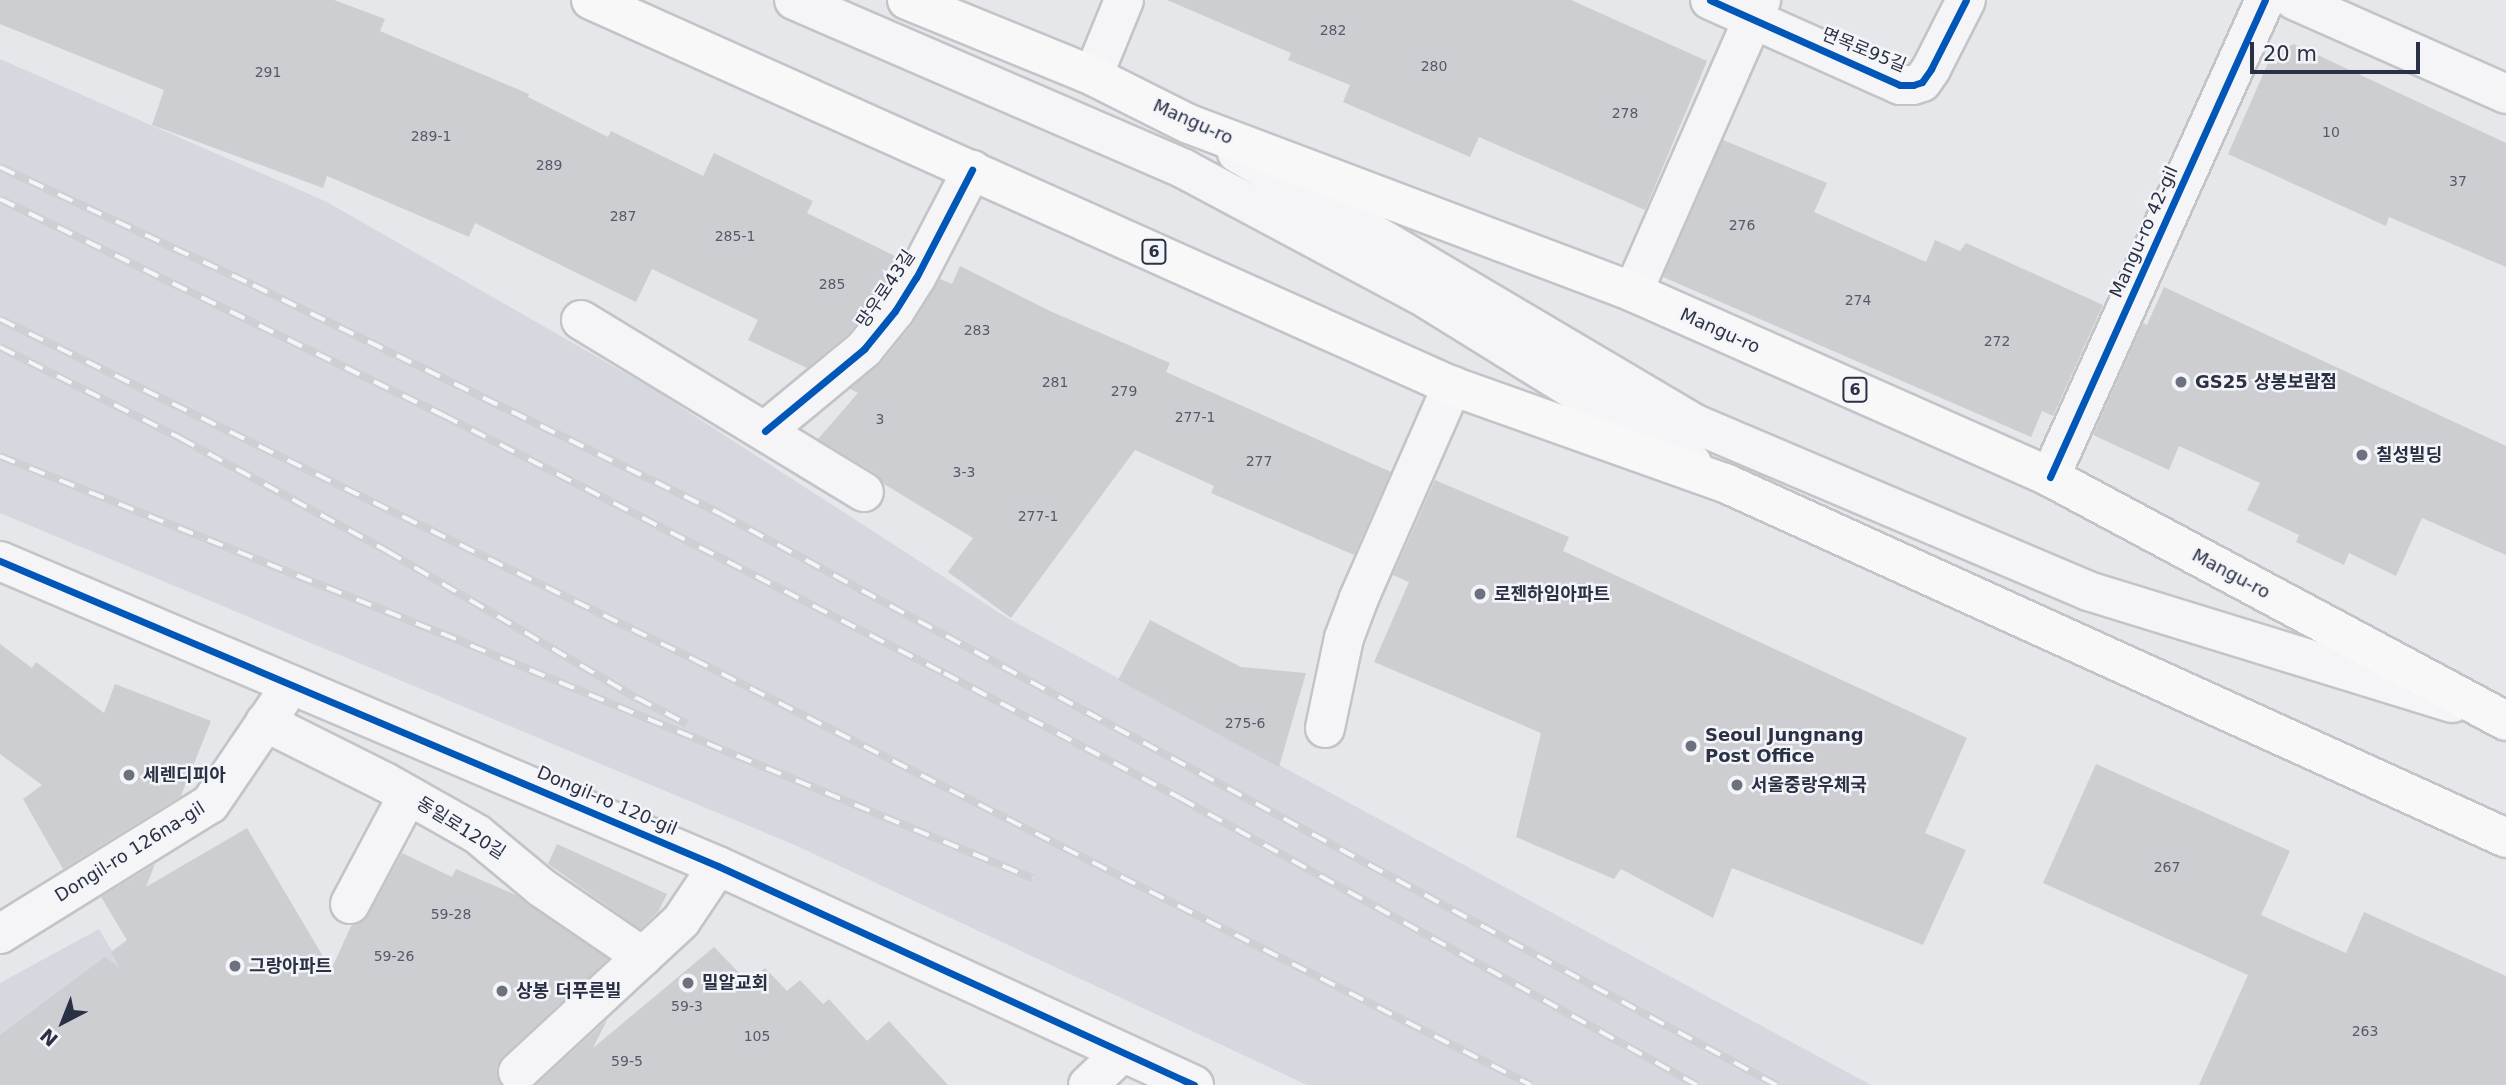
<!DOCTYPE html>
<html>
<head>
<meta charset="utf-8">
<style>
	body { margin:0 }
	#map { position:relative; width:2506px; height:1085px; overflow:hidden; background:#e6e7ea; font-family:"DejaVu Sans","Noto Sans KR",sans-serif }
	div>[style] { position:absolute }
	.built>* { inset:0; background:#d6d8df }
	.building>* { inset:0; background:#cdced2 }
	.roads { filter:drop-shadow(2px 0 #c3c4c8) drop-shadow(-2px 0 #c3c4c8) drop-shadow(0 2px #c3c4c8) drop-shadow(0 -2px #c3c4c8) }
	.minor>* { height:38px; margin:-19px; padding:0 19px; transform-origin:19px; border-radius:19px; background:#f5f5f7 }
	.major>* { height:38px; margin:-19px; padding:0 19px; transform-origin:19px; border-radius:19px; background:#f8f8f8 }
	.rail>* { height:8px; margin-top:-4px; transform-origin:0; background:repeating-linear-gradient(90deg,#f4f5f9 0 16px,#cecfd2 0 32px); box-sizing:border-box; border-block:2px solid #cecfd2 }
	.cycleway>* { height:7px; margin:-3.5px; padding:0 3.5px; transform-origin:3.5px; border-radius:3.5px; background:#0057b8 }
	.dots>* { width:19px; height:19px; translate:-50% -50%; box-sizing:border-box; border:4px solid #f4f5f9; border-radius:50% }
	span { translate:-50% -50%; white-space:nowrap; text-align:center; line-height:1.15; -webkit-text-stroke:5px #f4f5f9; paint-order:stroke }
	.number-label { font-size:14px; color:#555a6a }
	.number-label span { -webkit-text-stroke-width:0 }
	.shield-label span { padding:2px 5px; background:#f4f5f9; border:2px solid; border-radius:5px; -webkit-text-stroke-width:0 }
	.shield-label { font-size:16px; color:#2b3145; font-weight:700 }
	.street-label { font-size:18px; color:#2b3145 }
	.poi-label { font-size:18px; color:#2b3145; font-weight:700 }
	.left { translate:0 -50%; text-align:left }
	.north { position:absolute; left:28px; top:987px; width:70px; height:70px; -webkit-text-stroke:5px #f4f5f9; paint-order:stroke; rotate:222deg; font-size:19px; font-weight:700; line-height:28px; text-align:center; color:#2b3145 }
	.north::after { content:''; display:block; margin:auto; width:24px; height:32px; background:#2b3145; clip-path:polygon(50% 0,100% 100%,50% 72%,0 100%) }
	.scale { position:absolute; left:2250px; top:42px; width:170px; height:32px; box-sizing:border-box; border:4px solid #2b3145; border-top:0; padding-left:9px; font-size:21px; line-height:24px; white-space:nowrap; color:#2b3145; -webkit-text-stroke:5px #f4f5f9; paint-order:stroke }
</style>
</head>
<body>
<div id="map">
	<div class="built">
		<div style="clip-path:polygon(0 59px,327px 202px,653px 389px,1009px 619px,1871px 1085px,1307px 1085px,797px 846px,0 513px)"></div>
		<div style="clip-path:polygon(99px 929px,191px 1085px,0 1085px,0 983px)"></div>
	</div>
	<div class="building">
		<div style="clip-path:polygon(0 0,334px 0,385px 19px,380px 31px,529px 94px,528px 97px,608px 137px,611px 131px,703px 176px,714px 153px,813px 201px,807px 213px,901px 259px,877px 298px,848px 334px,807px 368px,748px 340px,758px 320px,652px 269px,636px 302px,475px 223px,469px 237px,327px 176px,323px 188px,152px 125px,164px 90px,0 24px)"></div>
		<div style="clip-path:polygon(1167px 0,1571px 0,1707px 61px,1645px 210px,1479px 137px,1470px 157px,1343px 102px,1350px 85px,1288px 60px,1291px 53px)"></div>
		<div style="clip-path:polygon(2294px 44px,2506px 143px,2506px 267px,2389px 217px,2386px 226px,2228px 154px,2272px 54px)"></div>
		<div style="clip-path:polygon(1723px 140px,1827px 183px,1814px 212px,1926px 262px,1935px 240px,1960px 251px,1966px 243px,2103px 305px,2053px 416px,2042px 411px,2031px 437px,1663px 277px)"></div>
		<div style="clip-path:polygon(960px 266px,1050px 311px,1170px 363px,1166px 372px,1391px 472px,1354px 555px,1211px 493px,1214px 486px,1135px 450px,1011px 618px,948px 572px,973px 538px,884px 484px,875px 473px,818px 439px,858px 393px,850px 389px,881px 363px,912px 325px,940px 279px,952px 284px)"></div>
		<div style="clip-path:polygon(2164px 287px,2506px 446px,2506px 555px,2422px 518px,2396px 576px,2349px 553px,2344px 565px,2296px 542px,2299px 535px,2247px 510px,2260px 483px,2179px 446px,2169px 470px,2093px 435px,2143px 323px,2147px 325px)"></div>
		<div style="clip-path:polygon(1435px 480px,1569px 537px,1563px 551px,1967px 738px,1925px 833px,1966px 850px,1923px 945px,1732px 868px,1713px 918px,1621px 869px,1614px 879px,1516px 837px,1541px 733px,1374px 662px,1409px 582px,1393px 575px)"></div>
		<div style="clip-path:polygon(1150px 620px,1241px 667px,1306px 673px,1279px 767px,1118px 680px)"></div>
		<div style="clip-path:polygon(0 644px,32px 668px,36px 662px,104px 713px,115px 684px,211px 721px,181px 796px,63px 869px,23px 799px,42px 785px,0 754px)"></div>
		<div style="clip-path:polygon(2096px 764px,2290px 851px,2261px 915px,2346px 953px,2364px 912px,2506px 976px,2506px 1085px,2199px 1085px,2248px 975px,2043px 883px)"></div>
		<div style="clip-path:polygon(247px 828px,331px 970px,351px 926px,362px 922px,369px 914px,402px 853px,452px 877px,456px 869px,516px 895px,608px 959px,503px 1056px,497px 1066px,501px 1085px,0 1085px,0 1035px,105px 957px,120px 968px,111px 952px,127px 940px,101px 897px,155px 864px,146px 887px)"></div>
		<div style="clip-path:polygon(557px 844px,667px 894px,658px 912px,640px 929px,548px 864px)"></div>
		<div style="clip-path:polygon(714px 947px,748px 982px,765px 968px,787px 991px,800px 980px,823px 1004px,829px 999px,867px 1041px,889px 1021px,948px 1085px,536px 1085px,607px 1020px,593px 1048px)"></div>
	</div>
	<div class="roads">
		<div class="minor">
			<div style="left:794px;top:0;width:425px;rotate:23.4deg"></div>
			<div style="left:1184px;top:169px;width:276px;rotate:28.1deg"></div>
			<div style="left:1427px;top:299px;width:312px;rotate:31.8deg"></div>
			<div style="left:1710px;top:0;width:208px;rotate:24.1deg"></div>
			<div style="left:1900px;top:85px;width:13px"></div>
			<div style="left:1913px;top:85px;width:9px;rotate:-18deg"></div>
			<div style="left:1922px;top:82px;width:16px;rotate:-55deg"></div>
			<div style="left:1931px;top:69px;width:77px;rotate:-63.1deg"></div>
			<div style="left:2294px;top:0;width:232px;rotate:23.9deg"></div>
			<div style="left:1093px;top:76px;width:82px;rotate:-67.8deg"></div>
			<div style="left:1237px;top:153px;width:532px;rotate:30.61deg"></div>
			<div style="left:1695px;top:424px;width:427px;rotate:23deg"></div>
			<div style="left:2088px;top:591px;width:381px;rotate:17.1deg"></div>
			<div style="left:1633px;top:292px;width:319px;rotate:-66.3deg"></div>
			<div style="left:581px;top:320px;width:331px;rotate:31.3deg"></div>
			<div style="left:765px;top:431px;width:129px;rotate:-39.6deg"></div>
			<div style="left:864px;top:349px;width:49px;rotate:-50.8deg"></div>
			<div style="left:895px;top:311px;width:39px;rotate:-58deg"></div>
			<div style="left:916px;top:278px;width:122px;rotate:-62.6deg"></div>
			<div style="left:2050px;top:477px;width:523px;rotate:-65.74deg"></div>
			<div style="left:0;top:561px;width:780px;rotate:23.02deg"></div>
			<div style="left:718px;top:866px;width:524px;rotate:24.71deg"></div>
			<div style="left:265px;top:722px;width:134px;rotate:26.6deg"></div>
			<div style="left:385px;top:782px;width:106px;rotate:29.5deg"></div>
			<div style="left:477px;top:834px;width:85px;rotate:39.7deg"></div>
			<div style="left:542px;top:888px;width:122px;rotate:34.3deg"></div>
			<div style="left:1325px;top:728px;width:92px;rotate:-78.1deg"></div>
			<div style="left:1344px;top:638px;width:43px;rotate:-69.4deg"></div>
			<div style="left:1359px;top:598px;width:232px;rotate:-66.3deg"></div>
			<div style="left:350px;top:904px;width:123px;rotate:-62deg"></div>
			<div style="left:0;top:934px;width:247px;rotate:-31.8deg"></div>
			<div style="left:210px;top:804px;width:126px;rotate:-55.7deg"></div>
			<div style="left:518px;top:1072px;width:222px;rotate:-42.8deg"></div>
			<div style="left:681px;top:921px;width:66px;rotate:-56.1deg"></div>
			<div style="left:1088px;top:1085px;width:47px;rotate:-43.3deg"></div>
		</div>
		<div class="major">
			<div style="left:591px;top:0;width:944px;rotate:24.15deg"></div>
			<div style="left:1452px;top:386px;width:290px;rotate:19.6deg"></div>
			<div style="left:1725px;top:483px;width:858px;rotate:24.44deg"></div>
			<div style="left:907px;top:0;width:201px;rotate:22.2deg"></div>
			<div style="left:1093px;top:76px;width:107px;rotate:26.6deg"></div>
			<div style="left:1189px;top:124px;width:475px;rotate:20.7deg"></div>
			<div style="left:1633px;top:292px;width:456px;rotate:23.9deg"></div>
			<div style="left:2050px;top:477px;width:517px;rotate:28.15deg"></div>
		</div>
	</div>
	<div class="rail">
		<div style="left:0;top:167px;width:279px;rotate:25deg"></div>
		<div style="left:253px;top:285px;width:521px;rotate:26.07deg"></div>
		<div style="left:721px;top:514px;width:1200px;rotate:28.42deg"></div>
		<div style="left:0;top:199px;width:493px;rotate:26deg"></div>
		<div style="left:443px;top:415px;width:564px;rotate:27.25deg"></div>
		<div style="left:944px;top:673px;width:267px;rotate:27.9deg"></div>
		<div style="left:1180px;top:798px;width:591px;rotate:29.04deg"></div>
		<div style="left:0;top:319px;width:772px;rotate:26.13deg"></div>
		<div style="left:693px;top:659px;width:940px;rotate:26.95deg"></div>
		<div style="left:0;top:347px;width:202px;rotate:26.8deg"></div>
		<div style="left:180px;top:438px;width:236px;rotate:28.6deg"></div>
		<div style="left:387px;top:551px;width:290px;rotate:30.5deg"></div>
		<div style="left:637px;top:698px;width:56px;rotate:27.5deg"></div>
		<div style="left:0;top:456px;width:475px;rotate:21.9deg"></div>
		<div style="left:441px;top:633px;width:640px;rotate:22.52deg"></div>
	</div>
	<div class="cycleway">
		<div style="left:1710px;top:0;width:208px;rotate:24.1deg"></div>
		<div style="left:1900px;top:85px;width:13px"></div>
		<div style="left:1913px;top:85px;width:9px;rotate:-18deg"></div>
		<div style="left:1922px;top:82px;width:16px;rotate:-55deg"></div>
		<div style="left:1931px;top:69px;width:77px;rotate:-63.1deg"></div>
		<div style="left:765px;top:431px;width:129px;rotate:-39.6deg"></div>
		<div style="left:864px;top:349px;width:49px;rotate:-50.8deg"></div>
		<div style="left:895px;top:311px;width:39px;rotate:-58deg"></div>
		<div style="left:916px;top:278px;width:122px;rotate:-62.6deg"></div>
		<div style="left:2050px;top:477px;width:523px;rotate:-65.74deg"></div>
		<div style="left:0;top:561px;width:780px;rotate:23.02deg"></div>
		<div style="left:718px;top:866px;width:524px;rotate:24.71deg"></div>
	</div>
	<div class="dots">
		<div style="left:2181px;top:382px;background:#6c717f"></div>
		<div style="left:2362px;top:455px;background:#6c717f"></div>
		<div style="left:1480px;top:594px;background:#6c717f"></div>
		<div style="left:1691px;top:746px;background:#6c717f"></div>
		<div style="left:129px;top:775px;background:#6c717f"></div>
		<div style="left:1737px;top:785px;background:#6c717f"></div>
		<div style="left:235px;top:966px;background:#6c717f"></div>
		<div style="left:688px;top:983px;background:#6c717f"></div>
		<div style="left:502px;top:991px;background:#6c717f"></div>
	</div>
	<div class="number-label">
		<span style="left:1333px;top:30px">282</span>
		<span style="left:1434px;top:66px">280</span>
		<span style="left:268px;top:72px">291</span>
		<span style="left:1625px;top:113px">278</span>
		<span style="left:2331px;top:132px">10</span>
		<span style="left:431px;top:136px">289-1</span>
		<span style="left:549px;top:165px">289</span>
		<span style="left:2458px;top:181px">37</span>
		<span style="left:623px;top:216px">287</span>
		<span style="left:1742px;top:225px">276</span>
		<span style="left:735px;top:236px">285-1</span>
		<span style="left:832px;top:284px">285</span>
		<span style="left:1858px;top:300px">274</span>
		<span style="left:977px;top:330px">283</span>
		<span style="left:1997px;top:341px">272</span>
		<span style="left:1055px;top:382px">281</span>
		<span style="left:1124px;top:391px">279</span>
		<span style="left:1195px;top:417px">277-1</span>
		<span style="left:880px;top:419px">3</span>
		<span style="left:1259px;top:461px">277</span>
		<span style="left:964px;top:472px">3-3</span>
		<span style="left:1038px;top:516px">277-1</span>
		<span style="left:1245px;top:723px">275-6</span>
		<span style="left:2167px;top:867px">267</span>
		<span style="left:451px;top:914px">59-28</span>
		<span style="left:394px;top:956px">59-26</span>
		<span style="left:687px;top:1006px">59-3</span>
		<span style="left:2365px;top:1031px">263</span>
		<span style="left:757px;top:1036px">105</span>
		<span style="left:627px;top:1061px">59-5</span>
	</div>
	<div class="shield-label">
		<span style="left:1154px;top:252px">6</span>
		<span style="left:1855px;top:390px">6</span>
	</div>
	<div class="street-label">
		<span style="left:1864px;top:50px;rotate:22deg">면목로95길</span>
		<span style="left:1193px;top:122px;rotate:24deg">Mangu-ro</span>
		<span style="left:2144px;top:232px;rotate:-66deg">Mangu-ro 42-gil</span>
		<span style="left:886px;top:289px;rotate:-56deg">망우로43길</span>
		<span style="left:1720px;top:331px;rotate:24deg">Mangu-ro</span>
		<span style="left:2231px;top:574px;rotate:28deg">Mangu-ro</span>
		<span style="left:607px;top:801px;rotate:23deg">Dongil-ro 120-gil</span>
		<span style="left:461px;top:828px;rotate:32deg">동일로120길</span>
		<span style="left:130px;top:852px;rotate:-32deg">Dongil-ro 126na-gil</span>
	</div>
	<div class="poi-label">
		<span class="left" style="left:2195px;top:382px">GS25 상봉보람점</span>
		<span class="left" style="left:2376px;top:455px">칠성빌딩</span>
		<span class="left" style="left:1494px;top:594px">로젠하임아파트</span>
		<span class="left" style="left:1705px;top:746px">Seoul Jungnang<br>Post Office</span>
		<span class="left" style="left:143px;top:775px">세렌디피아</span>
		<span class="left" style="left:1751px;top:785px">서울중랑우체국</span>
		<span class="left" style="left:249px;top:966px">그랑아파트</span>
		<span class="left" style="left:702px;top:983px">밀알교회</span>
		<span class="left" style="left:516px;top:991px">상봉 더푸른빌</span>
	</div>
	<div class="north">N</div>
	<div class="scale">20 m</div>
</div>
</body>
</html>
